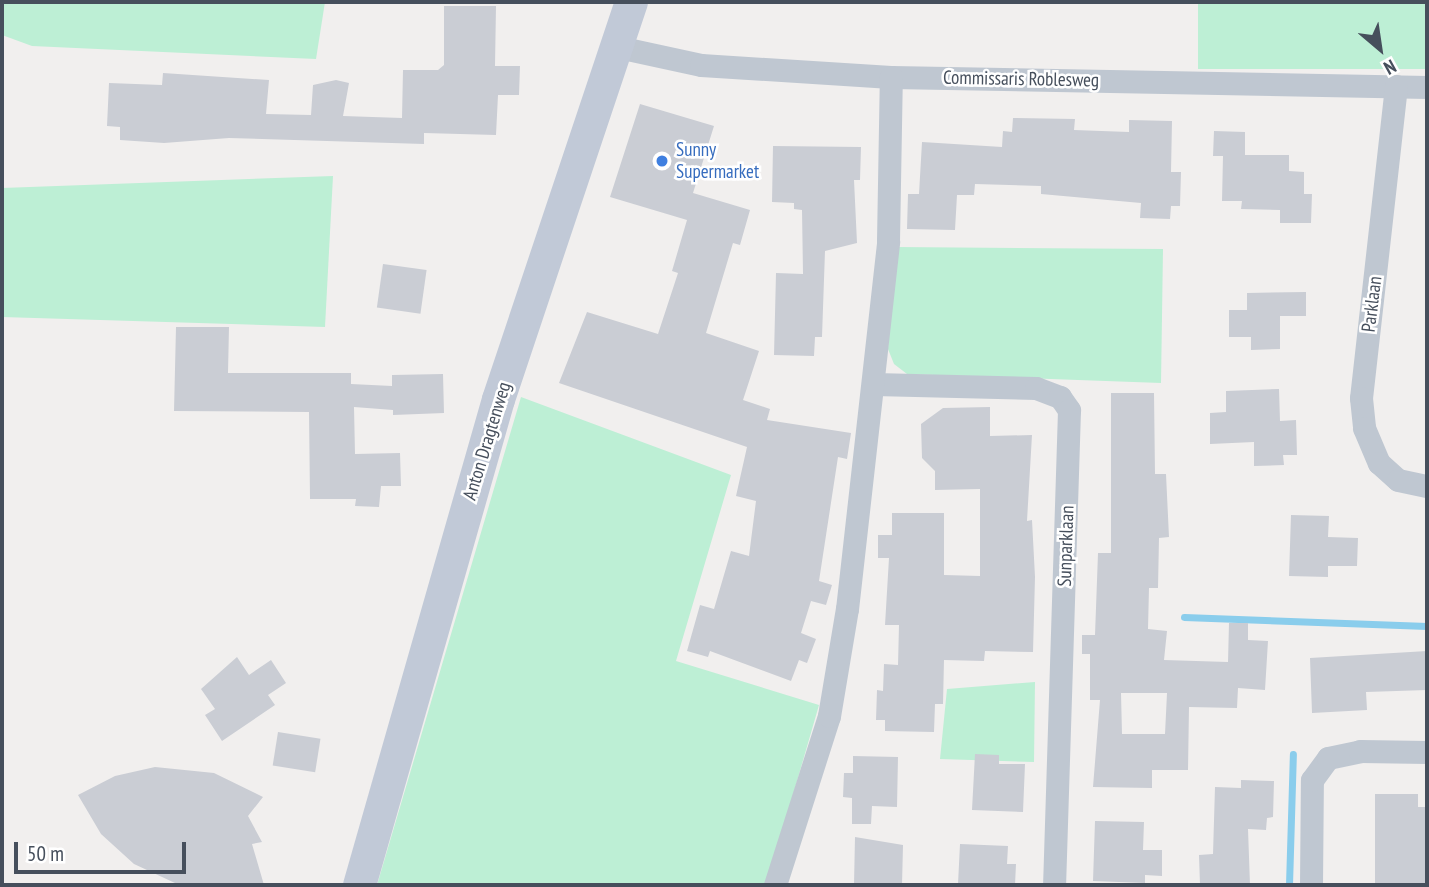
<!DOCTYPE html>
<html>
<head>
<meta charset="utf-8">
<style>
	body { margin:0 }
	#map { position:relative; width:1429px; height:887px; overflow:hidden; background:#f1efee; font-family:"PT Sans Narrow",sans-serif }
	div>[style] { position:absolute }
	.green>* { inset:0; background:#bdefd5; transform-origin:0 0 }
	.stream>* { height:7px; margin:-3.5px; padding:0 3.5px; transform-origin:3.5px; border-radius:3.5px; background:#8acdec }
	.building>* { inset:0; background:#cacdd4; transform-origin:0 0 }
	.street>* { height:23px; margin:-11.5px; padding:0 11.5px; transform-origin:11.5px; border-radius:11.5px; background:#bfc7d1 }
	.secondary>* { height:33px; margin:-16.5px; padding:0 16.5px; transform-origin:16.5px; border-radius:16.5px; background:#c1c9d7 }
	.dots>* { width:19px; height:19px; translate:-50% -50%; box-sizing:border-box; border:4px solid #fff; border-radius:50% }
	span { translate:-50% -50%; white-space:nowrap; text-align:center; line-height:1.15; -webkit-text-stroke:5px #fff; paint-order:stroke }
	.street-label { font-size:19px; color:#464f5c }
	.shop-label { font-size:19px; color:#366cbe }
	.left { translate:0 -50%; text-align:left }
	.frame { position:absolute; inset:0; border:4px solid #464f5c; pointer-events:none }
	.north { position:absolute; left:1345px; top:14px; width:70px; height:70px; -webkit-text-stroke:5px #fff; paint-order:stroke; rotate:151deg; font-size:19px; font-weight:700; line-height:28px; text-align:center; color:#464f5c }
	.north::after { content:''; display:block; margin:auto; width:24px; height:32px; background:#464f5c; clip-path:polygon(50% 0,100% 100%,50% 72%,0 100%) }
	.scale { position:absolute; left:14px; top:842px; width:172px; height:32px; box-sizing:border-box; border:4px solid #464f5c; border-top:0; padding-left:9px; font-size:21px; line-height:24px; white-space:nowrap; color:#464f5c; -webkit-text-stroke:5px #fff; paint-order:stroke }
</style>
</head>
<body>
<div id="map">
	<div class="green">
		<div style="clip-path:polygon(2px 2px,325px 2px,316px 59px,32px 46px,2px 35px)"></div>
		<div style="left:1198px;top:2px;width:229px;height:67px"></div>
		<div style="clip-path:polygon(333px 176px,325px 327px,2px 317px,2px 188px)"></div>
		<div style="clip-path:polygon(896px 247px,1163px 249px,1161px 383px,907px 374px,894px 364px,888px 349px)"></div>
		<div style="clip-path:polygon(521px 397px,731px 475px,676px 661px,819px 705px,767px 885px,377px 885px)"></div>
		<div style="clip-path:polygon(1035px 682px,1034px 762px,940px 759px,947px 689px)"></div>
	</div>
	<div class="stream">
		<div style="left:1184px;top:617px;width:243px;rotate:2.1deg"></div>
		<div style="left:1289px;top:885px;width:131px;rotate:-88.3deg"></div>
	</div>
	<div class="building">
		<div style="clip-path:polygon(444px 6px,496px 6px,495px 66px,520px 66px,519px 95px,498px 95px,496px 135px,424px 133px,424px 144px,229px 138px,164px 143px,120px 140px,120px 127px,107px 126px,109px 83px,162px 85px,163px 73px,269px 80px,266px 114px,311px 115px,313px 85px,336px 80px,349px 83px,343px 116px,402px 118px,403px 70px,438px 70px,444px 65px)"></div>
		<div style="clip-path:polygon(640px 104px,714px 126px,693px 193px,750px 210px,740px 245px,733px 243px,706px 333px,759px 351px,743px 400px,770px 409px,767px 420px,851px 433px,847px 459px,838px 457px,819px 581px,832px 585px,826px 605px,811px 601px,801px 633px,816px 639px,807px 663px,799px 660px,791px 681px,710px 651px,708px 657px,687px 651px,700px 605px,714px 609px,731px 551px,749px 556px,756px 501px,736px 496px,747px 447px,559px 383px,587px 312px,658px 334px,678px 273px,672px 271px,687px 220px,610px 197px)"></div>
		<div style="clip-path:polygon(1013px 118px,1075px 119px,1074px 130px,1129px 132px,1129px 120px,1172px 121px,1171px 172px,1181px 172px,1180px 206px,1171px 206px,1170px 219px,1140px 218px,1141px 203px,1041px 194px,1041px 186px,975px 184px,974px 195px,957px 195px,955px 230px,907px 229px,908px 194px,919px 194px,922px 142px,1002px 147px,1003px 131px,1012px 132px)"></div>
		<div style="clip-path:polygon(1214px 131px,1245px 132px,1245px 155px,1289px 155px,1289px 171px,1304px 172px,1304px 194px,1312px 194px,1311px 223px,1280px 223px,1280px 210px,1241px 209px,1242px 201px,1222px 201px,1223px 156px,1213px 156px)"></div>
		<div style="clip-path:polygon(773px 146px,861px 147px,860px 180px,854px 180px,857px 243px,825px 251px,822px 337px,815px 337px,814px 356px,774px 355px,776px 273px,803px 274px,802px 210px,794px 209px,794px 203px,772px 202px)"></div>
		<div style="left:383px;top:264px;width:44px;height:44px;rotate:8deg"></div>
		<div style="clip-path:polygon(1306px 292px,1306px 316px,1280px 316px,1280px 349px,1251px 350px,1251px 337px,1229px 337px,1229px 310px,1247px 310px,1247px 293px)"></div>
		<div style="clip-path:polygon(176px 327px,229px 327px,228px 373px,351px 373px,351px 384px,392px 386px,392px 375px,443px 374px,444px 413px,393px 415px,393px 410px,354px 407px,355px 454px,400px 453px,401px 486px,381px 486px,379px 507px,355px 506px,356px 499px,310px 499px,309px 412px,174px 411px)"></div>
		<div style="clip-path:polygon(1279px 389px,1280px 421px,1296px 420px,1297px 455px,1283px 455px,1284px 465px,1254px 466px,1254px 442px,1210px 444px,1210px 413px,1226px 412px,1226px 391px)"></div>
		<div style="clip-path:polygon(evenodd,1111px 393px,1154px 393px,1155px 474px,1166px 474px,1169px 537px,1159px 538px,1158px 588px,1149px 588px,1148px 629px,1167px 631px,1164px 660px,1228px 662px,1229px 623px,1248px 623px,1248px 640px,1268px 641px,1265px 690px,1238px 688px,1237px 708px,1189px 707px,1188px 770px,1152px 770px,1152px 788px,1093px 787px,1100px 700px,1090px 700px,1090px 654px,1082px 654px,1082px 635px,1095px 635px,1098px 553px,1111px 553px,1111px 393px,1121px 693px,1167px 693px,1165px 734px,1122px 734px,1121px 693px)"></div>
		<div style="clip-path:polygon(990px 407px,990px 436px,1032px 435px,1027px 521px,1032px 520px,1035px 577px,1033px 652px,985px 651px,984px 661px,944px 660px,943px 704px,935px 704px,934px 732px,885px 731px,885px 720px,876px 720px,877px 690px,883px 691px,884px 664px,898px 665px,899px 625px,885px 625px,889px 558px,878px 558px,878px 535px,892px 535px,892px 513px,944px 513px,944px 575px,980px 576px,980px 489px,935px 490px,935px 471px,922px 458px,921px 424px,943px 408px)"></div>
		<div style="clip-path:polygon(1291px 515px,1329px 516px,1328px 537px,1358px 538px,1357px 566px,1328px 566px,1328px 577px,1289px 576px)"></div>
		<div style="clip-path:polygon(1427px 651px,1427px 690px,1366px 692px,1367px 710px,1312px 713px,1310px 658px)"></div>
		<div style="clip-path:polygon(237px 657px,249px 675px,271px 660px,286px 683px,268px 695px,275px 705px,222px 741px,205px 715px,215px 709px,201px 689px)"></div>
		<div style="left:278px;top:732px;width:43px;height:34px;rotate:9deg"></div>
		<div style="clip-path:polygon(975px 754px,999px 755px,999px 764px,1025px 764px,1023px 812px,972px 810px)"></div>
		<div style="clip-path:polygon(853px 756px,898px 757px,897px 807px,872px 806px,871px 824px,852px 824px,852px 798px,843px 797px,844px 773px,853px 773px)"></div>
		<div style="clip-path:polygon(155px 767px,214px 773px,263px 797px,248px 816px,262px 842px,252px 844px,264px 885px,175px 883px,134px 864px,101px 834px,78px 795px,115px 776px)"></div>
		<div style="clip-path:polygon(1241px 780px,1274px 781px,1273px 817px,1267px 818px,1266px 830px,1248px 829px,1250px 885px,1200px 885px,1199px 855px,1213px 854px,1215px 787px,1241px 788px)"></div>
		<div style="clip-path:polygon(1375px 794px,1418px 794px,1418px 807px,1427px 807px,1427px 885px,1375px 885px)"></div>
		<div style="clip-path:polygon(1095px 821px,1144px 822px,1143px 850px,1162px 850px,1162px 876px,1145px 875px,1145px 883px,1093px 881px)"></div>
		<div style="clip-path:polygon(855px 837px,903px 845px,902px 885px,854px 885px)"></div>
		<div style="clip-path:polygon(960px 844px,1008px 846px,1007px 864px,1016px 864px,1015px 885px,958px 884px)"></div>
	</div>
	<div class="street">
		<div style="left:618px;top:47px;width:85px;rotate:12.2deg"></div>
		<div style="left:701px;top:65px;width:190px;rotate:3.6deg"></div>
		<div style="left:891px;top:77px;width:536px;rotate:1.07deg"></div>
		<div style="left:1396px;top:86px;width:314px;rotate:96.4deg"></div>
		<div style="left:1361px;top:398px;width:30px;rotate:84deg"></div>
		<div style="left:1364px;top:428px;width:38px;rotate:67deg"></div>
		<div style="left:1379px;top:463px;width:25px;rotate:42deg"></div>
		<div style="left:1398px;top:480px;width:30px;rotate:12deg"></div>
		<div style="left:874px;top:384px;width:162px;rotate:1.4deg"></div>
		<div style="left:1036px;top:388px;width:26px;rotate:21deg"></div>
		<div style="left:1060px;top:397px;width:16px;rotate:55deg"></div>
		<div style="left:1069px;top:410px;width:475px;rotate:91.8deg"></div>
		<div style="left:775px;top:885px;width:177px;rotate:-72.3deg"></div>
		<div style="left:829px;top:716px;width:109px;rotate:-80.5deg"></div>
		<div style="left:847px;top:609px;width:370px;rotate:-83.6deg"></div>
		<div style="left:888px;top:241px;width:164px;rotate:-89deg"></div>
		<div style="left:1311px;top:885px;width:105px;rotate:-89.5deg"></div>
		<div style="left:1312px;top:780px;width:27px;rotate:-54deg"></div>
		<div style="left:1328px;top:758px;width:33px;rotate:-12deg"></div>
		<div style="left:1360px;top:751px;width:67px;rotate:0.9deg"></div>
	</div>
	<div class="secondary">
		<div style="left:359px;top:885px;width:505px;rotate:-74.04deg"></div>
		<div style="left:498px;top:399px;width:419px;rotate:-71.5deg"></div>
	</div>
	<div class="dots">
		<div style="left:662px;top:161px;background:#3f7fe0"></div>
	</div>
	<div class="street-label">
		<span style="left:1021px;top:79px;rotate:1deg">Commissaris Roblesweg</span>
		<span style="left:1372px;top:304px;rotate:-83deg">Parklaan</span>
		<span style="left:487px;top:441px;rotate:-73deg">Anton Dragtenweg</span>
		<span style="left:1066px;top:546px;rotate:-88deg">Sunparklaan</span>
	</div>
	<div class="shop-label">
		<span class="left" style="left:676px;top:161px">Sunny<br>Supermarket</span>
	</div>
	<div class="frame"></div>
	<div class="north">N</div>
	<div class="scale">50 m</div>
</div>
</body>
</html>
